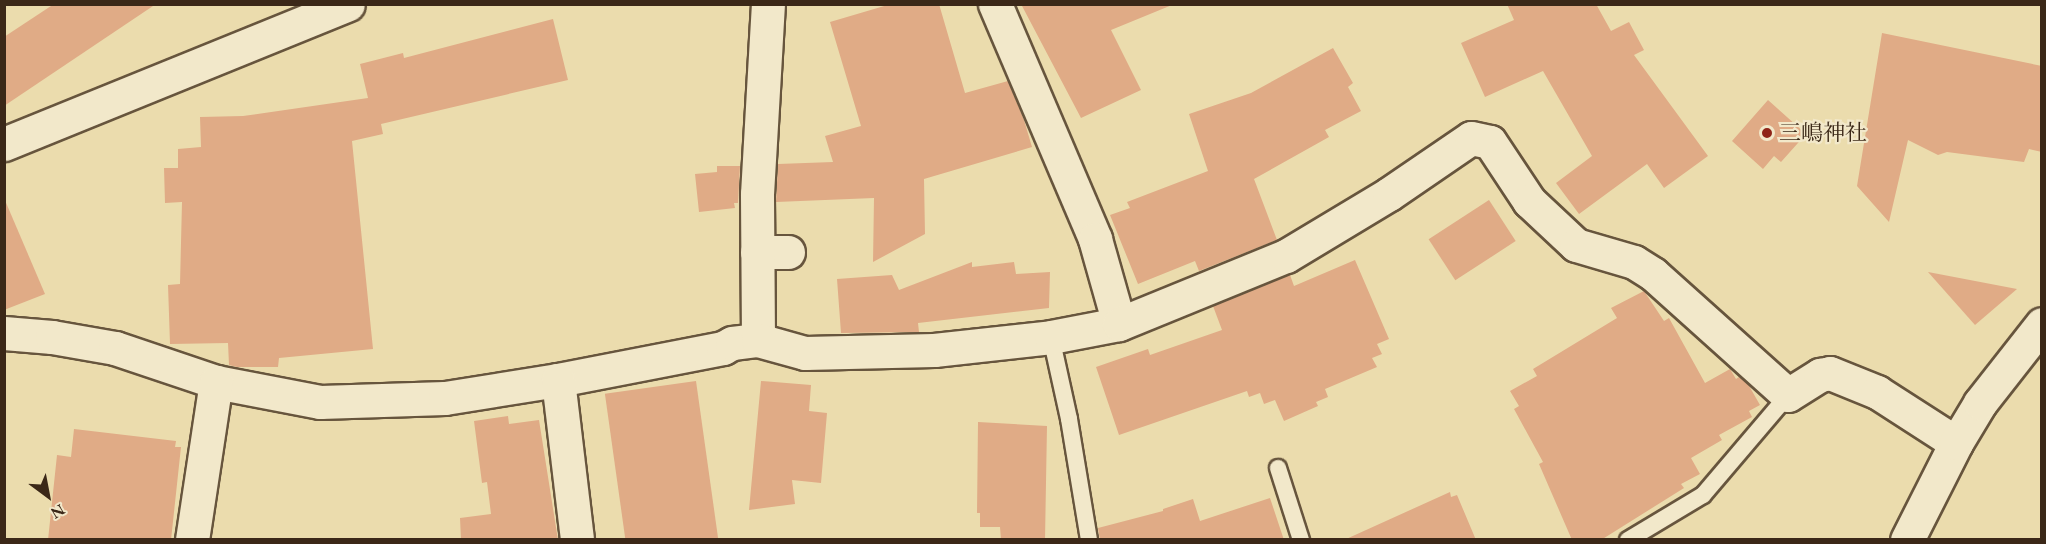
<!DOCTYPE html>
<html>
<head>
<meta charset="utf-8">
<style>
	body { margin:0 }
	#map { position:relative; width:2046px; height:544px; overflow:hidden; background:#ebdcad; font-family:"EB Garamond","Noto Serif JP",serif }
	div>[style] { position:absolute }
	.building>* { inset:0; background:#e0ab86; transform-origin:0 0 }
	.roads { filter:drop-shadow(2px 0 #67553d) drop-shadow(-2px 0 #67553d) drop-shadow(0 2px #67553d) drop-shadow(0 -2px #67553d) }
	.lane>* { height:16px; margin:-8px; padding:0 8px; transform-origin:8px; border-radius:8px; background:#f2e8ca }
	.street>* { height:33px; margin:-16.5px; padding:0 16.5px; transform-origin:16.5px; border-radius:16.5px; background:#f2e8ca }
	.secondary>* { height:33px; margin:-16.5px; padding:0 16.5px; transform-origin:16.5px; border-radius:16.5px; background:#f2e8ca }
	.dots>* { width:16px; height:16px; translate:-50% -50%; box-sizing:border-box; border:3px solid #f2e8ca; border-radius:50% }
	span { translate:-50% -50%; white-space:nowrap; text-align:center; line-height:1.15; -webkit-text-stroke:4.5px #f2e8ca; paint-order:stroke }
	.poi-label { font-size:22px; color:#3b2818 }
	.left { translate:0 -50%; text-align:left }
	.frame { position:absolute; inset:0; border:6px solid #3b2818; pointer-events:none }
	.north { position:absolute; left:18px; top:466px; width:60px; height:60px; -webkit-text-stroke:4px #f2e8ca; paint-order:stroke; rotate:148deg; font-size:16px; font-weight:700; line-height:24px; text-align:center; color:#3b2818 }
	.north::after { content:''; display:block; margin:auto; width:21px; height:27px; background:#3b2818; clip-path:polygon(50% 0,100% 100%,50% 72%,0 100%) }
</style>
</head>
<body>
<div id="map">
	<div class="building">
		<div style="clip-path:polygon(54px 4px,156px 4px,4px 106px,4px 37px)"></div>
		<div style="clip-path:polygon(891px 4px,939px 4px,965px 93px,1008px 81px,1024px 120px,1032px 147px,924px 179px,925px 234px,873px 262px,874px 198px,776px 202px,778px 164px,833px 162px,825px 136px,861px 126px,830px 22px)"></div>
		<div style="clip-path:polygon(1021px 4px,1172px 4px,1172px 5px,1111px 30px,1141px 90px,1081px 118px)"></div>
		<div style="clip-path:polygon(1507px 4px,1596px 4px,1611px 31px,1629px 22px,1644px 50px,1634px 55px,1708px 156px,1664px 188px,1647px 164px,1579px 214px,1556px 183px,1592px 156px,1543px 71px,1485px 97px,1461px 43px,1514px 20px)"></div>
		<div style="clip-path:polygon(553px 19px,568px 80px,381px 124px,383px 134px,352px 141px,373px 349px,279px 358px,278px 367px,237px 367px,229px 365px,228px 343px,170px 344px,168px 285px,180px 284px,182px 202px,165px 203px,164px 168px,178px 168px,178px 149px,201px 147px,200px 117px,243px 116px,368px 98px,360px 64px,403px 53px,404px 58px)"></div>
		<div style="clip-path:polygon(1882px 33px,2042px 66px,2042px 152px,2029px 149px,2024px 162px,1947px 152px,1938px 155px,1908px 140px,1889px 222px,1857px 186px)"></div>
		<div style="clip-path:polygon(1333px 48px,1353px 83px,1348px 87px,1361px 111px,1325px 130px,1329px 137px,1254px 179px,1277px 240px,1199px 271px,1195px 261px,1138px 284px,1110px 215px,1130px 208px,1127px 202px,1208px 171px,1189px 114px,1251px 93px)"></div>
		<div style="clip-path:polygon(1768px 100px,1806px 134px,1781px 162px,1774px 156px,1763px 169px,1732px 141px)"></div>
		<div style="clip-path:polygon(717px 166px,740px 166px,738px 203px,734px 203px,735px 208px,699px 212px,695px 174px,717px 172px)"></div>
		<div style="clip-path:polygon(4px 198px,45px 294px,4px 310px)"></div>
		<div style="left:1489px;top:200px;width:49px;height:72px;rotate:57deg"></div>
		<div style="clip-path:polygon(1355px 260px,1389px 339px,1377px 344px,1382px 354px,1372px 358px,1377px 367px,1325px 389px,1328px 397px,1316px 402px,1318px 406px,1284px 421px,1275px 400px,1264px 404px,1260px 393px,1249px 397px,1247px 391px,1119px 435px,1096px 367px,1148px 349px,1150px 355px,1222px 330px,1213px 306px,1290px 275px,1294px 286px)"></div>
		<div style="clip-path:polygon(972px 262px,972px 267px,1014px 262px,1016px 274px,1050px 272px,1049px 308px,918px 323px,919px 332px,841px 333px,837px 279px,892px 275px,899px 290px)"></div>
		<div style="clip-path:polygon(1928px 272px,2017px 289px,1975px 325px)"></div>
		<div style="clip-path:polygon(1644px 291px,1664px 321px,1669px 318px,1705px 383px,1730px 369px,1736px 379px,1739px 377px,1748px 384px,1760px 405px,1749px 411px,1752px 417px,1719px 435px,1722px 440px,1691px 458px,1700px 474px,1681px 484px,1684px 488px,1601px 540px,1572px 540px,1539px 464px,1543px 462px,1514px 409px,1519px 406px,1510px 391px,1537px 376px,1533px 369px,1617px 318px,1611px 308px)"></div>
		<div style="left:696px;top:381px;width:161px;height:92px;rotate:82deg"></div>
		<div style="clip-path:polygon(761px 381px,811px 385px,809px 411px,827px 413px,821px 483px,792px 480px,795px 504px,749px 510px)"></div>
		<div style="clip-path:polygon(508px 416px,509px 424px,539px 420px,558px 540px,461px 540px,460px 518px,491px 514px,487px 482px,482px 483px,474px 421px)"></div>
		<div style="clip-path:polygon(978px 422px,1047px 426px,1045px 540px,1001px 540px,1000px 527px,980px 527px,980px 513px,977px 513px)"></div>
		<div style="clip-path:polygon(74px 429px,176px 441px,175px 447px,181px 447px,171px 540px,48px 540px,57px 455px,71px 457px)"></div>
		<div style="clip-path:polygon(1450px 492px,1451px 497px,1457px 495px,1476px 540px,1344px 540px)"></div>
		<div style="clip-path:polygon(1270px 498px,1284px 540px,1100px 540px,1098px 528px,1163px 511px,1163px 509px,1193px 499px,1200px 521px)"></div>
	</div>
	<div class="roads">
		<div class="lane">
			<div style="left:1051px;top:337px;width:84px;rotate:77.6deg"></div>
			<div style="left:1069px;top:419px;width:123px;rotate:80.6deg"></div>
			<div style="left:1278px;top:468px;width:76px;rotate:72.3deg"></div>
			<div style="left:1628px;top:540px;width:87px;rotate:-31deg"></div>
			<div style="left:1703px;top:495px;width:131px;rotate:-49.6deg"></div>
		</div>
		<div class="street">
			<div style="left:995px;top:4px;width:255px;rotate:66.9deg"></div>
			<div style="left:1095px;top:239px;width:88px;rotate:74.2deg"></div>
			<div style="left:4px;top:144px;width:371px;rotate:-22.1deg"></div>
			<div style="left:757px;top:252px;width:31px"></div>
			<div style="left:4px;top:333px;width:48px;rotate:4.8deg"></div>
			<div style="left:52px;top:337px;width:64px;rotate:9.9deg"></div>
			<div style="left:115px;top:348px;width:107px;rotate:18.6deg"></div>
			<div style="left:216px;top:382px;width:106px;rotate:10.9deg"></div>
			<div style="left:320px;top:402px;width:125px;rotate:-1.8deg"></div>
			<div style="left:445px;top:398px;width:114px;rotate:-9.1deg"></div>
			<div style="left:558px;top:380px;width:168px;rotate:-11deg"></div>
			<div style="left:723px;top:348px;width:10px;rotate:-29deg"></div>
			<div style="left:732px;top:343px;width:26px;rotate:-7deg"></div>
			<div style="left:758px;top:340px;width:146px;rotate:-90.4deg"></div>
			<div style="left:757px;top:194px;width:190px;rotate:-86.7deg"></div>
			<div style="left:758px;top:340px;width:49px;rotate:15.5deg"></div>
			<div style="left:805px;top:353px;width:129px;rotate:-1.3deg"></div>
			<div style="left:934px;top:350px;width:118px;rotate:-6.3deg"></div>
			<div style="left:1051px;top:337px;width:69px;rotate:-10.8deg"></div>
			<div style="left:1119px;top:324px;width:180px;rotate:-22.2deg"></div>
			<div style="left:1286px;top:256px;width:120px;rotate:-31deg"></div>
			<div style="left:1389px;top:194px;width:99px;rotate:-34.3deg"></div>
			<div style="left:1471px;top:138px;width:19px;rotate:12deg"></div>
			<div style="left:1490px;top:142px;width:71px;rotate:56.5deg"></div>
			<div style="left:1529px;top:201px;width:64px;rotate:43.1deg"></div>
			<div style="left:1576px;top:245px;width:60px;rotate:16.3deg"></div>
			<div style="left:1634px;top:262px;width:22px;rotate:32deg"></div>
			<div style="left:1653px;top:274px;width:181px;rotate:41.9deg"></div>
			<div style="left:1788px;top:395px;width:38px;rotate:-32deg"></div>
			<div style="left:1820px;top:375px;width:10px;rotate:-11deg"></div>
			<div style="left:1830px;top:373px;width:51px;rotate:22deg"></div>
			<div style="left:1877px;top:392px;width:94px;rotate:32.8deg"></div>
			<div style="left:558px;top:380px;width:161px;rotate:83.2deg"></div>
			<div style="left:192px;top:540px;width:160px;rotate:-81.4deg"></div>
		</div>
		<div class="secondary">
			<div style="left:1907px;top:540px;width:109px;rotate:-63.2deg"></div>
			<div style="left:1956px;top:443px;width:47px;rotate:-59deg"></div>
			<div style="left:1980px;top:403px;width:100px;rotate:-51.9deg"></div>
		</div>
	</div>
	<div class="dots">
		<div style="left:1767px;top:133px;background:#8f2418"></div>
	</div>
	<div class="poi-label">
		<span class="left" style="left:1779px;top:133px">三嶋神社</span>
	</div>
	<div class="frame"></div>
	<div class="north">N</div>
</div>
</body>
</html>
